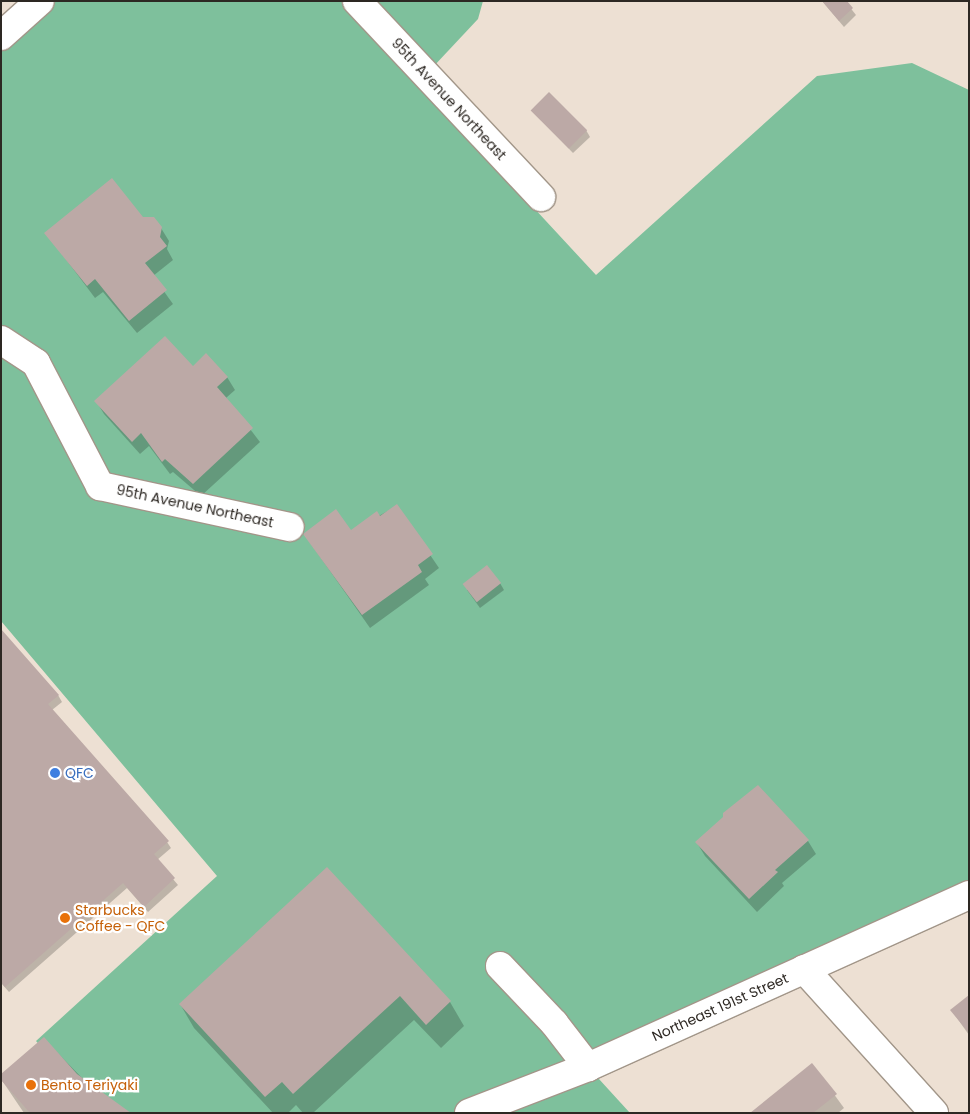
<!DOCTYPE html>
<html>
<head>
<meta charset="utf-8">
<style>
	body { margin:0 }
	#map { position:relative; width:970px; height:1114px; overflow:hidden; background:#ede0d3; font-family:Poppins,sans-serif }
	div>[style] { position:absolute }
	.forest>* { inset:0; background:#7ec09c }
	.shadow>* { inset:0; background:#0003 }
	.building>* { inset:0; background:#bca9a6; transform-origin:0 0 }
	.roads { filter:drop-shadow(1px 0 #a29689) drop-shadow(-1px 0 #a29689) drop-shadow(0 1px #a29689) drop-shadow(0 -1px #a29689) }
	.minor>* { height:28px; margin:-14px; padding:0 14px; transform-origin:14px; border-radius:14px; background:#fff }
	.dots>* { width:14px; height:14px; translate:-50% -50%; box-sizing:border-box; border:2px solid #fff; border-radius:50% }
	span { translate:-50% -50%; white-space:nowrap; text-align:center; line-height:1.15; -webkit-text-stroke:4.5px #fff; paint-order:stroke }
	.street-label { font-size:14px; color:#2d2823 }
	.shop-label { font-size:14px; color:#366cbe }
	.left { translate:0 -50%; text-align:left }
	.food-label { font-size:14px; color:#c56008 }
	.frame { position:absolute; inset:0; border:2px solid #2d2823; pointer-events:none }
</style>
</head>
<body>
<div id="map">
	<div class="forest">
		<div style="clip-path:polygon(40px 1px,483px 1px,478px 19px,418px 83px,596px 275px,817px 76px,912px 63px,969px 90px,969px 896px,588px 1067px,630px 1113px,99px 1113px,36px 1041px,217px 876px,1px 621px,1px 36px)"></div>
	</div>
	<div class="shadow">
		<div style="clip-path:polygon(822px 1px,845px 1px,856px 15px,844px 27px)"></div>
		<div style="clip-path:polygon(532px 111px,586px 130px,590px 137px,573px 153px)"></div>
		<div style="clip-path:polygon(142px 218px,161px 228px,169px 241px,167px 249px,173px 260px,153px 276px,173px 304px,137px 333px,103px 292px,95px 298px,46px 233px)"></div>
		<div style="clip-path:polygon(192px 368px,227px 377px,235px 390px,226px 398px,260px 442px,201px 496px,173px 472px,170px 474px,149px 446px,140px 454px,104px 414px,96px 401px)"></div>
		<div style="clip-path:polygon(397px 506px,439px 568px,425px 579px,429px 585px,370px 628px,304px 534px,351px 531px)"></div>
		<div style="clip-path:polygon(500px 583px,504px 590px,480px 608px,467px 590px)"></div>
		<div style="clip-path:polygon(1px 631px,58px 695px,62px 702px,52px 710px,167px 842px,171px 848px,157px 860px,178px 885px,148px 912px,127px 888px,9px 992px,1px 983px)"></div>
		<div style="clip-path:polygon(758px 787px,808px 841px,816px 854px,782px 883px,784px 886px,757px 912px,705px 856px,697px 843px)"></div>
		<div style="clip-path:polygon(327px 869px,450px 1002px,464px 1026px,441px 1048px,414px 1020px,313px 1113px,303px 1113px,296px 1105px,288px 1113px,273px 1113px,194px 1028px,180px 1004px)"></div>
		<div style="clip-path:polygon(969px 998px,969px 1035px,952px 1011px)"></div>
		<div style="clip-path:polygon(44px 1039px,86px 1082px,129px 1113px,24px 1113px,1px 1079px)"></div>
		<div style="clip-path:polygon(812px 1064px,844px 1108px,838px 1113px,752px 1113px)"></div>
	</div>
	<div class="building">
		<div style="clip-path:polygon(822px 1px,847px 1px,853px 8px,839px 21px)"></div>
		<div style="left:549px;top:92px;width:54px;height:26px;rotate:45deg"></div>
		<div style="clip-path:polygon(112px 178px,143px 217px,154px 217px,162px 227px,160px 237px,167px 246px,145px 263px,167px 290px,129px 321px,95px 279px,87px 286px,44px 233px)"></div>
		<div style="clip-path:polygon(165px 336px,193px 366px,206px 353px,228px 377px,217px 387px,253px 428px,193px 484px,165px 459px,162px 462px,141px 433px,132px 442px,94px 401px)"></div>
		<div style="clip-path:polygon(397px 504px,433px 554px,418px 565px,422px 572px,362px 615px,303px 534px,336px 509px,351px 530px,377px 511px,380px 516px)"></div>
		<div style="left:487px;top:565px;width:23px;height:31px;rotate:52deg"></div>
		<div style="clip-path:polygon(1px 629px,59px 695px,48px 704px,169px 841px,154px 854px,175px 878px,144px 907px,123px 883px,5px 987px,1px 982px)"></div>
		<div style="clip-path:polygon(758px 785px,809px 840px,775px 870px,778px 872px,749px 899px,695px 842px,723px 817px,723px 813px)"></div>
		<div style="clip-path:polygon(327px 867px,451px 1001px,426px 1025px,400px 996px,293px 1094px,282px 1082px,265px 1097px,179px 1004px)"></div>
		<div style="clip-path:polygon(969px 995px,969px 1033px,950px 1010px)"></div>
		<div style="clip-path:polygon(44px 1037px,77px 1074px,131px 1113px,30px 1113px,1px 1080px,1px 1074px)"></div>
		<div style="clip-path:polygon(812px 1063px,837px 1094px,813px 1113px,750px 1113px)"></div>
	</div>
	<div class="roads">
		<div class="minor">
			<div style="left:357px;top:1px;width:269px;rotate:46.8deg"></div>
			<div style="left:1px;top:36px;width:52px;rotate:-41.9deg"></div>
			<div style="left:1px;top:340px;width:42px;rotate:33.3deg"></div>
			<div style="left:36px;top:363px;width:139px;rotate:62.5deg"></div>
			<div style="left:100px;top:486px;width:194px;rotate:12.2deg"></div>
			<div style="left:500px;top:966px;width:79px;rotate:46.5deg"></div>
			<div style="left:554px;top:1023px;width:56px;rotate:52.3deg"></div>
			<div style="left:804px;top:969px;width:194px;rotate:47.9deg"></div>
			<div style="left:469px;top:1113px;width:128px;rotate:-21.1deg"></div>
			<div style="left:588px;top:1067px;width:418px;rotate:-24.3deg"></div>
		</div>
	</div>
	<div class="dots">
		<div style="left:55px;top:773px;background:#3f7fe0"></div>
		<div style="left:65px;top:918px;background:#e8710a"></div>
		<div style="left:31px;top:1085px;background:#e8710a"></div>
	</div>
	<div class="street-label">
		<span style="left:449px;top:99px;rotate:47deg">95th Avenue Northeast</span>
		<span style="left:195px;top:506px;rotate:12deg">95th Avenue Northeast</span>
		<span style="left:720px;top:1007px;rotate:-24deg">Northeast 191st Street</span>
	</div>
	<div class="shop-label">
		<span class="left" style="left:65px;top:773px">QFC</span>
	</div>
	<div class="food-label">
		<span class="left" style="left:75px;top:918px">Starbucks<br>Coffee - QFC</span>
		<span class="left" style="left:41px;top:1085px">Bento Teriyaki</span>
	</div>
	<div class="frame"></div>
</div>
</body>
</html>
